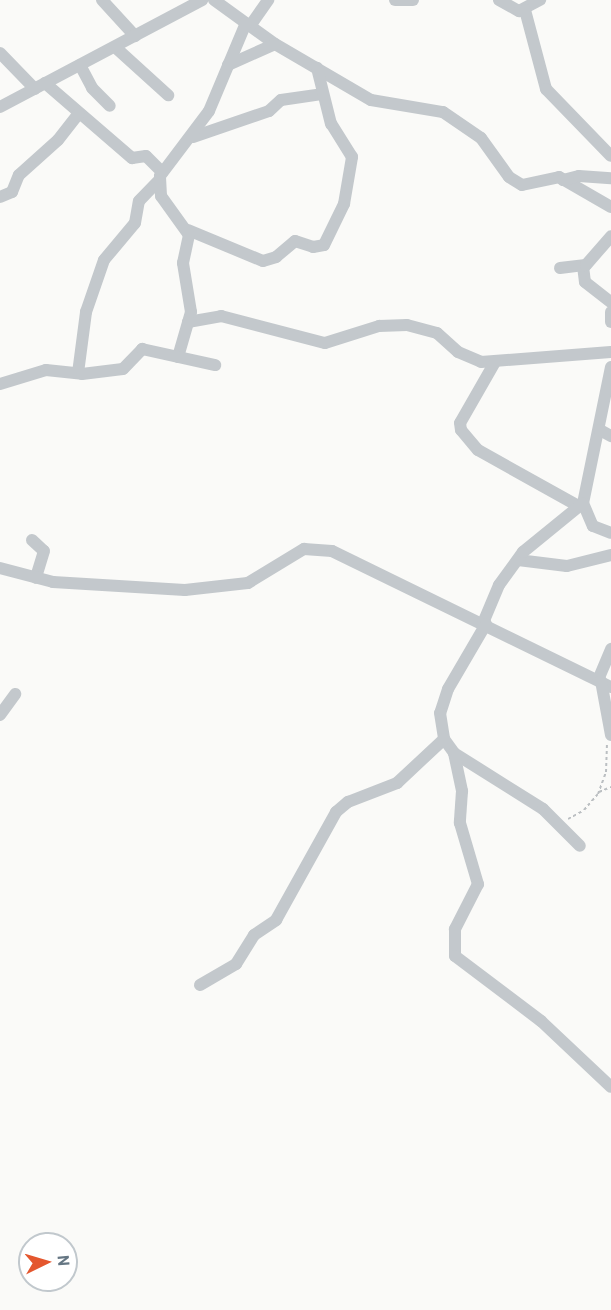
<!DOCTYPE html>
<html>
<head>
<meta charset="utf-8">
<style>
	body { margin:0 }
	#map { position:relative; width:611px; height:1310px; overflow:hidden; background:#fafaf8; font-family:Barlow,sans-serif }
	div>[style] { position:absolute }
	.path>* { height:2px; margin-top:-1px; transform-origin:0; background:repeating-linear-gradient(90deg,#bbbfc2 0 3px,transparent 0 6px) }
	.minor>* { height:12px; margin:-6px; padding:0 6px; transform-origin:6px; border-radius:6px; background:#c3c8cc }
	span { translate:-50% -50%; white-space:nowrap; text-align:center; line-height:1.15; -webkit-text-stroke:6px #fff; paint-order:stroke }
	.north { position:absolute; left:18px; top:1232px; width:60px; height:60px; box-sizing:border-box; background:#fff; border:2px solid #c1c8cd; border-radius:50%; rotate:85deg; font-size:16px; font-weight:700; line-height:24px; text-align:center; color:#657683 }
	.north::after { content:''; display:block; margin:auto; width:21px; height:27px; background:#e4572e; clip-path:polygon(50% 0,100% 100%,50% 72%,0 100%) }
</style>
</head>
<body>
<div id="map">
	<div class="path">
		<div style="left:599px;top:792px;width:13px;rotate:-23deg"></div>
		<div style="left:568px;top:819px;width:18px;rotate:-29deg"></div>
		<div style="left:584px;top:810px;width:21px;rotate:-49deg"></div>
		<div style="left:598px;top:794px;width:23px;rotate:-70deg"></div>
		<div style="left:606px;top:772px;width:27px;rotate:-88deg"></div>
	</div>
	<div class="minor">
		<div style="left:102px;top:0;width:49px;rotate:47.5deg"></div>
		<div style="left:214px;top:0;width:75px;rotate:35.8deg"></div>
		<div style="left:275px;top:44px;width:111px;rotate:30.3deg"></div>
		<div style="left:371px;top:100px;width:73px;rotate:9.5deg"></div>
		<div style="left:443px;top:112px;width:46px;rotate:34.4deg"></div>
		<div style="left:481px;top:138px;width:48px;rotate:54.3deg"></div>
		<div style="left:509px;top:177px;width:15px;rotate:32deg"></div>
		<div style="left:522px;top:185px;width:38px;rotate:-12deg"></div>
		<div style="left:559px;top:177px;width:60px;rotate:30deg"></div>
		<div style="left:395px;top:0;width:18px"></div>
		<div style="left:499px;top:0;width:23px;rotate:29deg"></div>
		<div style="left:519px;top:11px;width:24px;rotate:-28deg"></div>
		<div style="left:525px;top:10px;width:82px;rotate:75.1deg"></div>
		<div style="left:546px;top:89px;width:93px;rotate:45.9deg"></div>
		<div style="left:250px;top:26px;width:32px;rotate:-55deg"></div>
		<div style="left:115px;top:47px;width:72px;rotate:42.2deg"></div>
		<div style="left:0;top:53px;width:50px;rotate:45.8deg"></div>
		<div style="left:80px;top:65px;width:26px;rotate:62deg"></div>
		<div style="left:92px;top:88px;width:25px;rotate:45deg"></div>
		<div style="left:228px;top:65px;width:51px;rotate:-24.1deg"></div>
		<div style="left:45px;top:83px;width:115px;rotate:40.8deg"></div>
		<div style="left:132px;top:158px;width:14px;rotate:-8deg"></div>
		<div style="left:146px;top:156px;width:23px;rotate:45deg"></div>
		<div style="left:0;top:107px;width:229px;rotate:-27.9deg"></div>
		<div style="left:193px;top:137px;width:80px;rotate:-18.9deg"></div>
		<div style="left:269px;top:111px;width:16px;rotate:-43deg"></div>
		<div style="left:281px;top:100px;width:41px;rotate:-8.3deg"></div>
		<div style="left:563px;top:180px;width:16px;rotate:-14deg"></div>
		<div style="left:579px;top:176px;width:32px;rotate:4deg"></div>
		<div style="left:0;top:197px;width:13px;rotate:-23deg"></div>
		<div style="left:12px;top:192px;width:18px;rotate:-68deg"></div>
		<div style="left:19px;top:175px;width:52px;rotate:-41.9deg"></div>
		<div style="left:58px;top:140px;width:33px;rotate:-52deg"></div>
		<div style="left:188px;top:230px;width:81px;rotate:22.5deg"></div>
		<div style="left:263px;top:261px;width:14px;rotate:-17deg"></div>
		<div style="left:276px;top:257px;width:25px;rotate:-40deg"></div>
		<div style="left:295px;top:241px;width:19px;rotate:18deg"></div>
		<div style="left:313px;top:247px;width:11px;rotate:-10deg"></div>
		<div style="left:324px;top:245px;width:46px;rotate:-64deg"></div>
		<div style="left:344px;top:204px;width:48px;rotate:-80.3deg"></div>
		<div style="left:352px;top:157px;width:39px;rotate:-122deg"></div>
		<div style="left:331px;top:124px;width:58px;rotate:-104deg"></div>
		<div style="left:583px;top:266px;width:16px;rotate:83deg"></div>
		<div style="left:585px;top:282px;width:33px;rotate:38deg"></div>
		<div style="left:560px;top:268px;width:26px;rotate:-7deg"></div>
		<div style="left:586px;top:265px;width:38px;rotate:-49deg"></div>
		<div style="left:611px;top:312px;width:10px;rotate:90deg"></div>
		<div style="left:188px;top:322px;width:34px;rotate:-10deg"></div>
		<div style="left:221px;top:316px;width:107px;rotate:14.6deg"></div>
		<div style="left:325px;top:343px;width:57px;rotate:-17.5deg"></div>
		<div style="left:379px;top:326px;width:28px;rotate:-2deg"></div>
		<div style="left:407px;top:325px;width:31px;rotate:15deg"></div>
		<div style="left:437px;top:333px;width:28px;rotate:42deg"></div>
		<div style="left:458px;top:352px;width:25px;rotate:23deg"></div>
		<div style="left:481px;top:362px;width:130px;rotate:-4.4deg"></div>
		<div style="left:178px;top:357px;width:47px;rotate:-73.9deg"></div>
		<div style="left:191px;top:312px;width:50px;rotate:-99.3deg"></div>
		<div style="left:183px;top:263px;width:29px;rotate:-78deg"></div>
		<div style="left:189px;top:235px;width:48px;rotate:-125.7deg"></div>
		<div style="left:161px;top:196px;width:20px;rotate:-93deg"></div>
		<div style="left:160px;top:176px;width:81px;rotate:-53deg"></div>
		<div style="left:209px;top:111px;width:95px;rotate:-67.2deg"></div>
		<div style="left:495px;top:362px;width:70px;rotate:119.8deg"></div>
		<div style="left:460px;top:423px;width:7px;rotate:82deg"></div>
		<div style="left:461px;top:430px;width:26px;rotate:50deg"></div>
		<div style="left:478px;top:450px;width:115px;rotate:29.2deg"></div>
		<div style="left:611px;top:367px;width:139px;rotate:101.6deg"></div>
		<div style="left:583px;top:503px;width:25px;rotate:67deg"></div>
		<div style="left:593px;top:526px;width:19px;rotate:21deg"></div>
		<div style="left:78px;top:373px;width:62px;rotate:-82.5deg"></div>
		<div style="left:86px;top:312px;width:55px;rotate:-70.9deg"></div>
		<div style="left:104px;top:260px;width:48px;rotate:-50deg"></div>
		<div style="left:135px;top:223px;width:22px;rotate:-80deg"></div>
		<div style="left:139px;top:201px;width:29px;rotate:-46deg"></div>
		<div style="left:0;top:384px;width:48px;rotate:-16.9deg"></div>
		<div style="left:46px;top:370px;width:36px;rotate:6deg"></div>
		<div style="left:82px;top:374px;width:41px;rotate:-7deg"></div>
		<div style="left:123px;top:369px;width:28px;rotate:-46deg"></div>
		<div style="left:142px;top:349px;width:75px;rotate:12.4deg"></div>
		<div style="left:600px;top:430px;width:13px;rotate:29deg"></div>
		<div style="left:32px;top:540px;width:16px;rotate:43deg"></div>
		<div style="left:44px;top:551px;width:28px;rotate:107deg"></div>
		<div style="left:518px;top:560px;width:49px;rotate:7deg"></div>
		<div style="left:567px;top:566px;width:45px;rotate:-14deg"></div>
		<div style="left:0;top:568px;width:55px;rotate:14.8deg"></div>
		<div style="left:53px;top:582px;width:132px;rotate:3.5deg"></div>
		<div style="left:185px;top:590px;width:63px;rotate:-6.3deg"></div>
		<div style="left:248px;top:583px;width:66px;rotate:-31.3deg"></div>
		<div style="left:304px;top:549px;width:28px;rotate:4deg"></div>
		<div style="left:332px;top:551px;width:310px;rotate:26deg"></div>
		<div style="left:483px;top:623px;width:41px;rotate:-67.2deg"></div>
		<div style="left:499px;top:585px;width:41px;rotate:-54deg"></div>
		<div style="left:523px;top:552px;width:77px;rotate:-39.2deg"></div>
		<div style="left:486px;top:624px;width:75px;rotate:120.3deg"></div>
		<div style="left:448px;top:689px;width:25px;rotate:108deg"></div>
		<div style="left:440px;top:713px;width:26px;rotate:81deg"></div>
		<div style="left:444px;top:739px;width:17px;rotate:54deg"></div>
		<div style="left:454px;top:753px;width:105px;rotate:32.2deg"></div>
		<div style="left:543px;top:809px;width:52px;rotate:45deg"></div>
		<div style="left:598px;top:680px;width:34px;rotate:-67deg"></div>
		<div style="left:601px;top:681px;width:55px;rotate:79.5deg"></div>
		<div style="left:0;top:715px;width:26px;rotate:-54deg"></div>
		<div style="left:454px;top:753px;width:39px;rotate:78deg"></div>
		<div style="left:462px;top:791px;width:32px;rotate:94deg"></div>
		<div style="left:460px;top:823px;width:64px;rotate:73.6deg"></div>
		<div style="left:478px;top:884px;width:51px;rotate:117.1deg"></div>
		<div style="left:455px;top:929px;width:27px;rotate:90deg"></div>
		<div style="left:455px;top:956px;width:108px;rotate:37.1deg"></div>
		<div style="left:541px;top:1021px;width:96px;rotate:43.3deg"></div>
		<div style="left:200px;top:985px;width:42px;rotate:-30.3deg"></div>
		<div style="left:236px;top:964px;width:34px;rotate:-58deg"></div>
		<div style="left:254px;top:935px;width:27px;rotate:-34deg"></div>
		<div style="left:276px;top:920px;width:124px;rotate:-60.9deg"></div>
		<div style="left:336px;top:812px;width:16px;rotate:-40deg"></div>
		<div style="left:348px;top:802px;width:53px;rotate:-21.2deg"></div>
		<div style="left:397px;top:783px;width:64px;rotate:-43.1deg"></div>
	</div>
	<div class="north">N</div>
</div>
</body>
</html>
